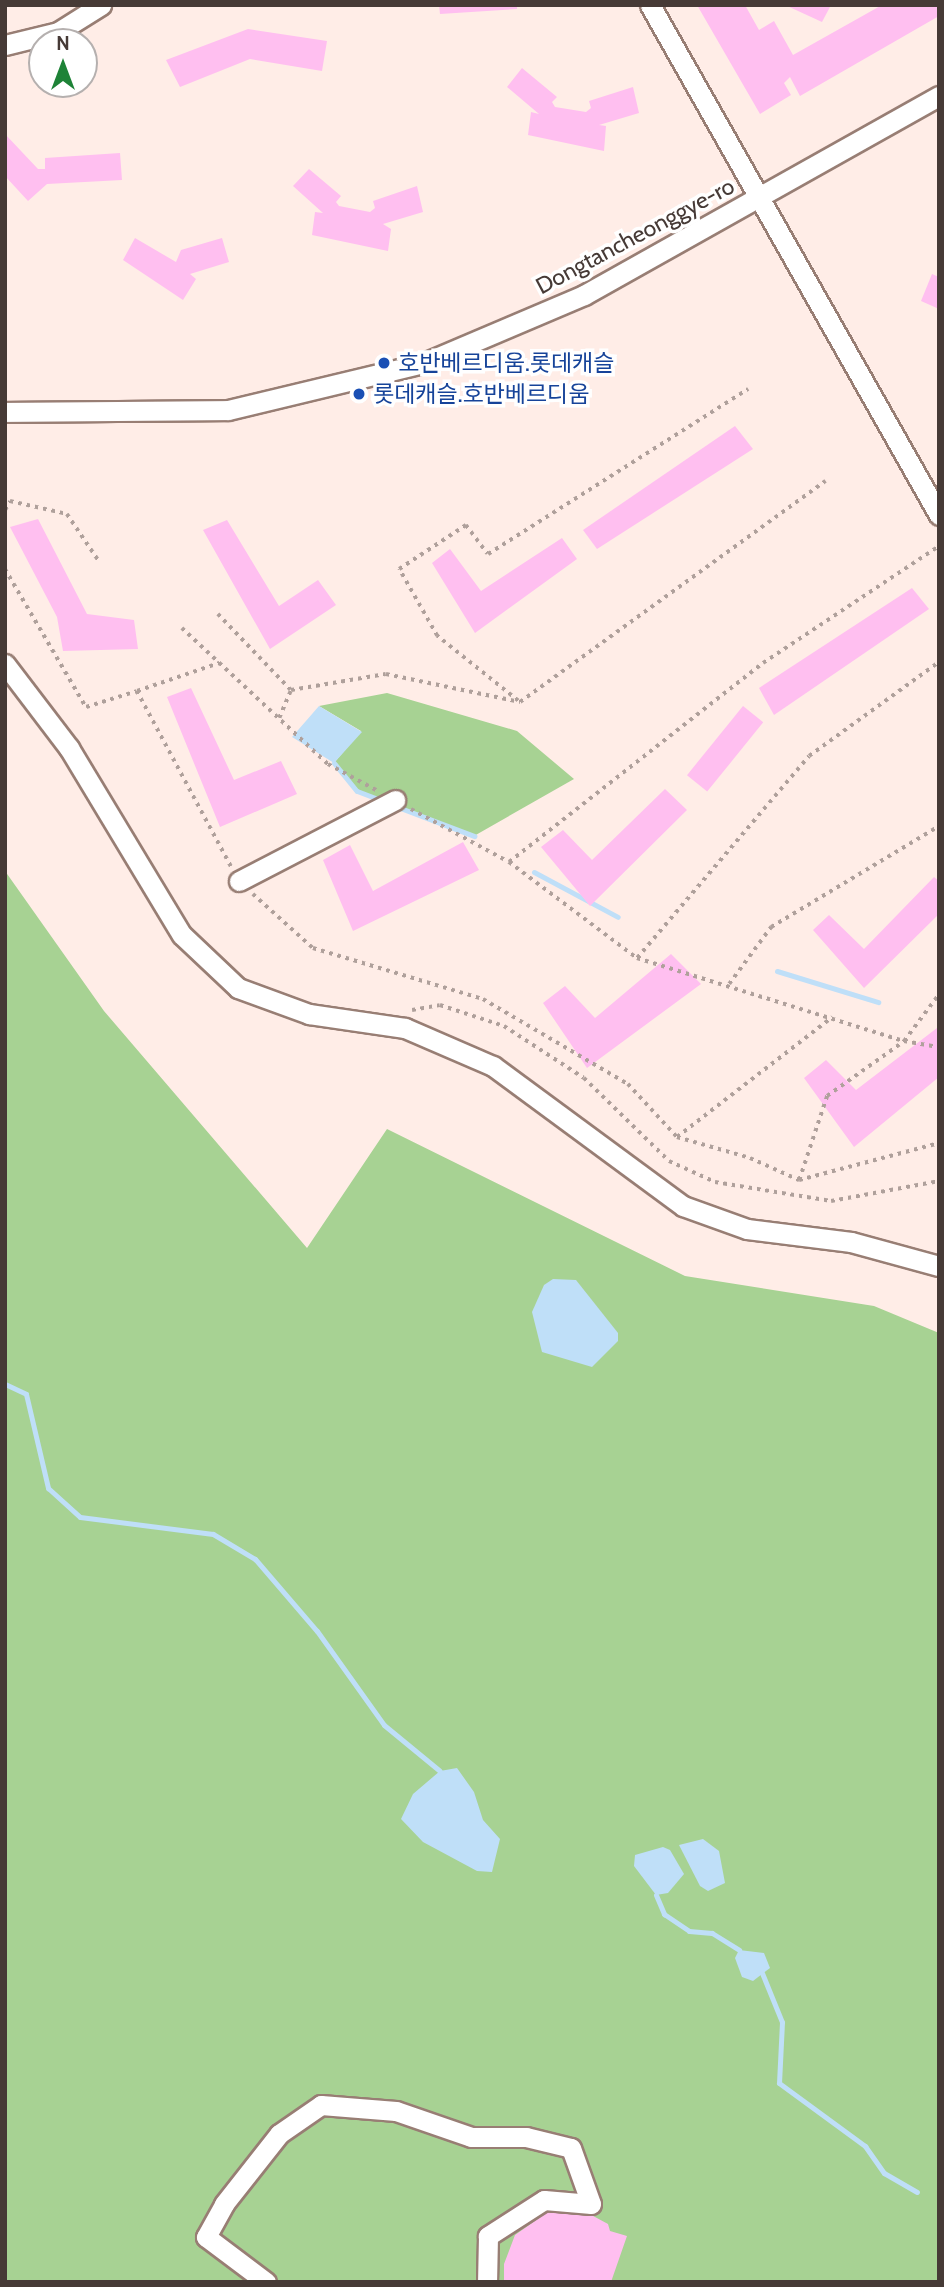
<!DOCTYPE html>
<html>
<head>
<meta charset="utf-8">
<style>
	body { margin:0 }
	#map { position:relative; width:944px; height:2287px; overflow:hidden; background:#ffede7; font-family:Cabin,"Noto Sans KR",sans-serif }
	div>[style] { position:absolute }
	.green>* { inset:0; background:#a7d293 }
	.water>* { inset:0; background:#bfdff8 }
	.stream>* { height:5px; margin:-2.5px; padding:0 2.5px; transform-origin:2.5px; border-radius:2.5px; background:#bfdff8 }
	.building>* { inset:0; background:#ffbff0; transform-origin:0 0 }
	.path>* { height:3.5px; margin-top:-1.75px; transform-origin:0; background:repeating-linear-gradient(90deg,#afa09b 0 3.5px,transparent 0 8.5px) }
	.roads { filter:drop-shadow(2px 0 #987e74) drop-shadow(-2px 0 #987e74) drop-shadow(0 2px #987e74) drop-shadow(0 -2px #987e74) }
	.minor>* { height:19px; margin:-9.5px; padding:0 9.5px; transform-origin:9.5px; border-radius:9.5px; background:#fff }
	.dots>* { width:19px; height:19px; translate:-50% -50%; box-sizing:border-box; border:4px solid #fff; border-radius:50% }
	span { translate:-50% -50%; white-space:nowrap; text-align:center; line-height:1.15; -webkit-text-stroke:7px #fff; paint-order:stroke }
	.street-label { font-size:23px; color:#463a36 }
	.transit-label { font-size:23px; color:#164399 }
	.left { translate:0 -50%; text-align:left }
	.frame { position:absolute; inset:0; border:7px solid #463a36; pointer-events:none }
	.north { position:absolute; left:28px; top:28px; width:70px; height:70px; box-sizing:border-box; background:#fff; border:2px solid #b5b0af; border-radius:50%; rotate:0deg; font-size:19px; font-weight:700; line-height:28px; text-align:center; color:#463a36 }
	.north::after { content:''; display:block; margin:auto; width:24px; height:32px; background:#1e8337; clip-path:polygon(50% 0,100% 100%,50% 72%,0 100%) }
</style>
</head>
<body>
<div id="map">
	<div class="green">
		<div style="clip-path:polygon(387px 693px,517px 731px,574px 779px,474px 836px,357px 791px,334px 763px,361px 731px,319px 706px)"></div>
		<div style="clip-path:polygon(5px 871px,104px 1011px,307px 1248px,387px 1129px,685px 1276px,874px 1306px,939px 1333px,939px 2282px,5px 2282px)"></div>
	</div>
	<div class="water">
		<div style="clip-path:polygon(319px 706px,362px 732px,334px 763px,292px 737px)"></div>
		<div style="clip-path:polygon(553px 1279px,576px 1280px,618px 1333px,618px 1341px,592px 1367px,542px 1352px,532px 1312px,544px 1285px)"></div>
		<div style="clip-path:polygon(457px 1768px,474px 1792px,483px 1820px,500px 1839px,492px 1872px,477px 1871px,423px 1842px,401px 1819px,413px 1794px,440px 1771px)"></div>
		<div style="clip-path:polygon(703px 1839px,719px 1851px,725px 1883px,708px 1891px,700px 1886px,679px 1845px)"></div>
		<div style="clip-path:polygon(663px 1847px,670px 1850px,684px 1874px,668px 1893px,656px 1895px,634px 1866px,635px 1855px)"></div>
		<div style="clip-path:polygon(739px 1950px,764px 1953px,770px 1968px,753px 1981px,742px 1977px,735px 1958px)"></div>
	</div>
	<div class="stream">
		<div style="left:334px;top:763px;width:36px;rotate:51deg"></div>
		<div style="left:357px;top:791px;width:28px;rotate:21deg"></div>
		<div style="left:395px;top:806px;width:85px;rotate:20.8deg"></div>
		<div style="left:534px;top:872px;width:95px;rotate:28.2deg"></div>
		<div style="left:777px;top:971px;width:106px;rotate:17.1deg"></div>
		<div style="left:5px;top:1384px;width:23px;rotate:25deg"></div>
		<div style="left:26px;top:1394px;width:97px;rotate:76.8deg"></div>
		<div style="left:48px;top:1488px;width:43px;rotate:42.2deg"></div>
		<div style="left:80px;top:1517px;width:134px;rotate:7.3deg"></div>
		<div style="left:213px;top:1534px;width:49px;rotate:30.8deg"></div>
		<div style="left:255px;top:1559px;width:95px;rotate:49.3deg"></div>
		<div style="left:317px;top:1631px;width:115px;rotate:54.5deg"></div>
		<div style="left:384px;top:1725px;width:72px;rotate:39.4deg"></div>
		<div style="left:656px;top:1895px;width:21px;rotate:67deg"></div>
		<div style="left:664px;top:1914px;width:30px;rotate:34deg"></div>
		<div style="left:689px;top:1931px;width:23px;rotate:5deg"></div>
		<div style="left:712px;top:1933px;width:32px;rotate:32deg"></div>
		<div style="left:762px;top:1973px;width:53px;rotate:67.8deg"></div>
		<div style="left:782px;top:2022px;width:61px;rotate:92.8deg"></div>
		<div style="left:779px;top:2083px;width:107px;rotate:36.2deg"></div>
		<div style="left:865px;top:2146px;width:33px;rotate:55deg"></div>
		<div style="left:884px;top:2173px;width:38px;rotate:30deg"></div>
	</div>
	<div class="building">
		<div style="clip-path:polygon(439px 5px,517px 5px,517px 9px,440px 14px)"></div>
		<div style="clip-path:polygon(697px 5px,745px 5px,759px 30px,774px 21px,793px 55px,882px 5px,939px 5px,939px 16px,800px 96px,790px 77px,784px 83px,791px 95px,760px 114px)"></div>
		<div style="clip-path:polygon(785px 5px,831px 5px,822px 22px)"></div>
		<div style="clip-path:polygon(248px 29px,327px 41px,322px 71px,250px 59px,180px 87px,166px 60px)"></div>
		<div style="clip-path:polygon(522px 68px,557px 97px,552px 102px,555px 107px,586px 112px,591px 108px,589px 101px,633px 87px,639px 113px,599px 125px,606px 126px,604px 151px,528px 135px,531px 112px,539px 114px,507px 87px)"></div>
		<div style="clip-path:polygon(5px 134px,38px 169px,45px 169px,45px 158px,120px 153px,122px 180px,47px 184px,28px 201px,5px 176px)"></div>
		<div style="clip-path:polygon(309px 169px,341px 196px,336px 202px,339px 206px,370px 212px,375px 208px,373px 201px,417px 186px,423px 212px,383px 224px,391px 229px,388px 251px,312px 235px,315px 212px,323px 213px,293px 186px)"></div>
		<div style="clip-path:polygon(135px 238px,176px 262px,181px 250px,222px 238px,229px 262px,190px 274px,196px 279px,183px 300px,123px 260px)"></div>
		<div style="clip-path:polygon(932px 274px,939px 277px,939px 309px,921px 301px)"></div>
		<div style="clip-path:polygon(735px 426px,753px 449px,597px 549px,583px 530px)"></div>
		<div style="clip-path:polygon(38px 519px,87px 614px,134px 620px,138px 649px,63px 651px,57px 617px,10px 527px)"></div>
		<div style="clip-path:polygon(227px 520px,279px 606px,318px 580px,336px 605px,270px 649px,203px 530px)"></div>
		<div style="clip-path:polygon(562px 538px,577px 559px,475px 633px,432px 563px,450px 549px,481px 591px)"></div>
		<div style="clip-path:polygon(912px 588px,929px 609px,774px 715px,759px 688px)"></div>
		<div style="clip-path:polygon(191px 688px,234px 780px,281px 761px,297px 794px,220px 827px,167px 697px)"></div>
		<div style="left:743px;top:706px;width:26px;height:89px;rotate:39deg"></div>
		<div style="clip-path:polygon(665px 789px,687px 810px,590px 906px,541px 847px,563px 830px,592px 860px)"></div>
		<div style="clip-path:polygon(463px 842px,479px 870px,353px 931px,323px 860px,350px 845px,373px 891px)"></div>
		<div style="clip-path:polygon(934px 877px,939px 881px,939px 914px,864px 988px,813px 930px,829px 915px,864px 949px)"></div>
		<div style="clip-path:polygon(671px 954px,701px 984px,587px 1068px,543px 1003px,565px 986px,595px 1018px)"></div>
		<div style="clip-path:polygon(937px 1028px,939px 1077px,854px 1147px,804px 1078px,826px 1060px,856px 1090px)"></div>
		<div style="clip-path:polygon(582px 2210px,608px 2224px,610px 2231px,627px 2236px,611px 2282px,504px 2282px,504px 2264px,515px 2235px,549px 2211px)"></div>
	</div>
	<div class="path">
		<div style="left:5px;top:510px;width:10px;rotate:-61deg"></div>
		<div style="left:10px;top:501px;width:58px;rotate:12.8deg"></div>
		<div style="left:67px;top:514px;width:57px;rotate:55.8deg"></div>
		<div style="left:5px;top:569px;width:160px;rotate:59.6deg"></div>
		<div style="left:86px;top:707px;width:53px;rotate:-17.4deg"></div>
		<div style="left:137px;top:691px;width:199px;rotate:61.8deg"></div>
		<div style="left:218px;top:614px;width:105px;rotate:46.2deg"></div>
		<div style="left:182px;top:628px;width:200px;rotate:43deg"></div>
		<div style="left:328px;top:764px;width:55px;rotate:28.4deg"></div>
		<div style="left:137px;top:691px;width:87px;rotate:-18.9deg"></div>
		<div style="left:518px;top:701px;width:104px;rotate:-141.3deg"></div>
		<div style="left:437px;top:636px;width:77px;rotate:-119.6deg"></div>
		<div style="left:399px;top:569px;width:80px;rotate:-33.3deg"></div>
		<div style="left:466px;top:525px;width:36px;rotate:53deg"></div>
		<div style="left:488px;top:554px;width:308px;rotate:-32.4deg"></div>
		<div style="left:279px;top:718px;width:30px;rotate:-67deg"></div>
		<div style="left:291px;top:690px;width:96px;rotate:-9.6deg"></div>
		<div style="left:386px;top:674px;width:137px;rotate:11.8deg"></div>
		<div style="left:520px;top:702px;width:377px;rotate:-35.9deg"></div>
		<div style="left:411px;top:809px;width:111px;rotate:28.4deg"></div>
		<div style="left:509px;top:862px;width:323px;rotate:-38.1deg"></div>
		<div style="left:763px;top:663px;width:211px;rotate:-33.6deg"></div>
		<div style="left:509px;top:862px;width:160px;rotate:36.9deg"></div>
		<div style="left:637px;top:958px;width:280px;rotate:17.3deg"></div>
		<div style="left:904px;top:1041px;width:36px;rotate:10deg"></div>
		<div style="left:253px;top:894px;width:81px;rotate:42deg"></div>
		<div style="left:313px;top:948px;width:177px;rotate:16.7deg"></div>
		<div style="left:483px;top:999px;width:168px;rotate:30.4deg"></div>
		<div style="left:628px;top:1084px;width:72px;rotate:47.2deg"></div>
		<div style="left:677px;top:1137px;width:196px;rotate:-37.7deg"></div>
		<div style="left:637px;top:958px;width:265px;rotate:-49.6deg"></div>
		<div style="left:809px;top:756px;width:160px;rotate:-35.9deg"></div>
		<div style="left:729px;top:984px;width:71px;rotate:-53.6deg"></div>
		<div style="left:771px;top:927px;width:196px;rotate:-31deg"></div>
		<div style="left:412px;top:1010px;width:28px;rotate:-10deg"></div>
		<div style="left:440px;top:1005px;width:67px;rotate:18.2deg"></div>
		<div style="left:504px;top:1026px;width:95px;rotate:33deg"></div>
		<div style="left:584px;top:1078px;width:119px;rotate:44.3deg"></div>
		<div style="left:669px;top:1161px;width:51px;rotate:24.5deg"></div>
		<div style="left:715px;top:1182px;width:118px;rotate:9.3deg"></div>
		<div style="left:831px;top:1201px;width:110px;rotate:-10.5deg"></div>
		<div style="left:677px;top:1137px;width:76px;rotate:16deg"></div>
		<div style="left:750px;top:1158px;width:54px;rotate:24.2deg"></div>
		<div style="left:799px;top:1180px;width:145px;rotate:-14.8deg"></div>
		<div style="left:799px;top:1180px;width:89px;rotate:-71.6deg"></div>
		<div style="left:827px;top:1096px;width:95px;rotate:-35.5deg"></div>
		<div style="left:904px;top:1041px;width:59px;rotate:-53.3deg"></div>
	</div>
	<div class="roads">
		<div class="minor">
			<div style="left:650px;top:5px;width:586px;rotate:60.46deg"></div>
			<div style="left:5px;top:45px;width:55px;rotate:-13.8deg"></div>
			<div style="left:58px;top:32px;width:51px;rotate:-32.1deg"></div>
			<div style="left:5px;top:412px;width:223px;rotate:-0.5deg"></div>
			<div style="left:228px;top:410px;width:202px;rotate:-13.5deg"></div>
			<div style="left:424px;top:363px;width:174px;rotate:-23deg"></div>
			<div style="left:584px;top:295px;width:407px;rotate:-29.3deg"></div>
			<div style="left:5px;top:664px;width:106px;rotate:52.7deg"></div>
			<div style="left:69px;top:748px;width:218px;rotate:58.9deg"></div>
			<div style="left:182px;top:935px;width:77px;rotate:43.4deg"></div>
			<div style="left:238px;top:988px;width:76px;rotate:20.1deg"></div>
			<div style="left:309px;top:1014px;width:97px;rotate:8.3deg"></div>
			<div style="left:405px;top:1028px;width:96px;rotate:23.4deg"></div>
			<div style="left:493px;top:1066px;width:236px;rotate:36.4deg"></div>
			<div style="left:683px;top:1206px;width:68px;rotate:19.8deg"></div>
			<div style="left:747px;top:1229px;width:105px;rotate:7.1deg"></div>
			<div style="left:851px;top:1242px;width:91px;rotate:15.3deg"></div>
			<div style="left:239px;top:881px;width:176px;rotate:-27.4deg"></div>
			<div style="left:266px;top:2282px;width:75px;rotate:-143.1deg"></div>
			<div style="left:206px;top:2237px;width:38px;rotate:-61deg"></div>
			<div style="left:224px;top:2204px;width:89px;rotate:-51.8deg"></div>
			<div style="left:279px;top:2134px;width:51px;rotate:-34.6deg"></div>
			<div style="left:321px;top:2105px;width:75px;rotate:4.6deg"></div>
			<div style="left:396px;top:2111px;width:79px;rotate:19.1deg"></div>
			<div style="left:471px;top:2137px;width:55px"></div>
			<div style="left:526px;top:2137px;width:46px;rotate:13.7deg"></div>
			<div style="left:571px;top:2148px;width:59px;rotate:70.3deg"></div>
			<div style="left:591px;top:2204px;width:47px;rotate:-175.1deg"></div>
			<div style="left:544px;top:2200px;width:67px;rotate:147.3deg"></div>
			<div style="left:488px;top:2236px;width:46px;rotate:91.2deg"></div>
		</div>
	</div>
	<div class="dots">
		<div style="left:384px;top:363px;background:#1a4fb4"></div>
		<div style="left:359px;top:394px;background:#1a4fb4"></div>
	</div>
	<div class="street-label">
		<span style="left:635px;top:236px;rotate:-28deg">Dongtancheonggye-ro</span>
	</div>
	<div class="transit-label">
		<span class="left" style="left:398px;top:363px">호반베르디움.롯데캐슬</span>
		<span class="left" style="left:373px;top:394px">롯데캐슬.호반베르디움</span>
	</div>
	<div class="frame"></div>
	<div class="north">N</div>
</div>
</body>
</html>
